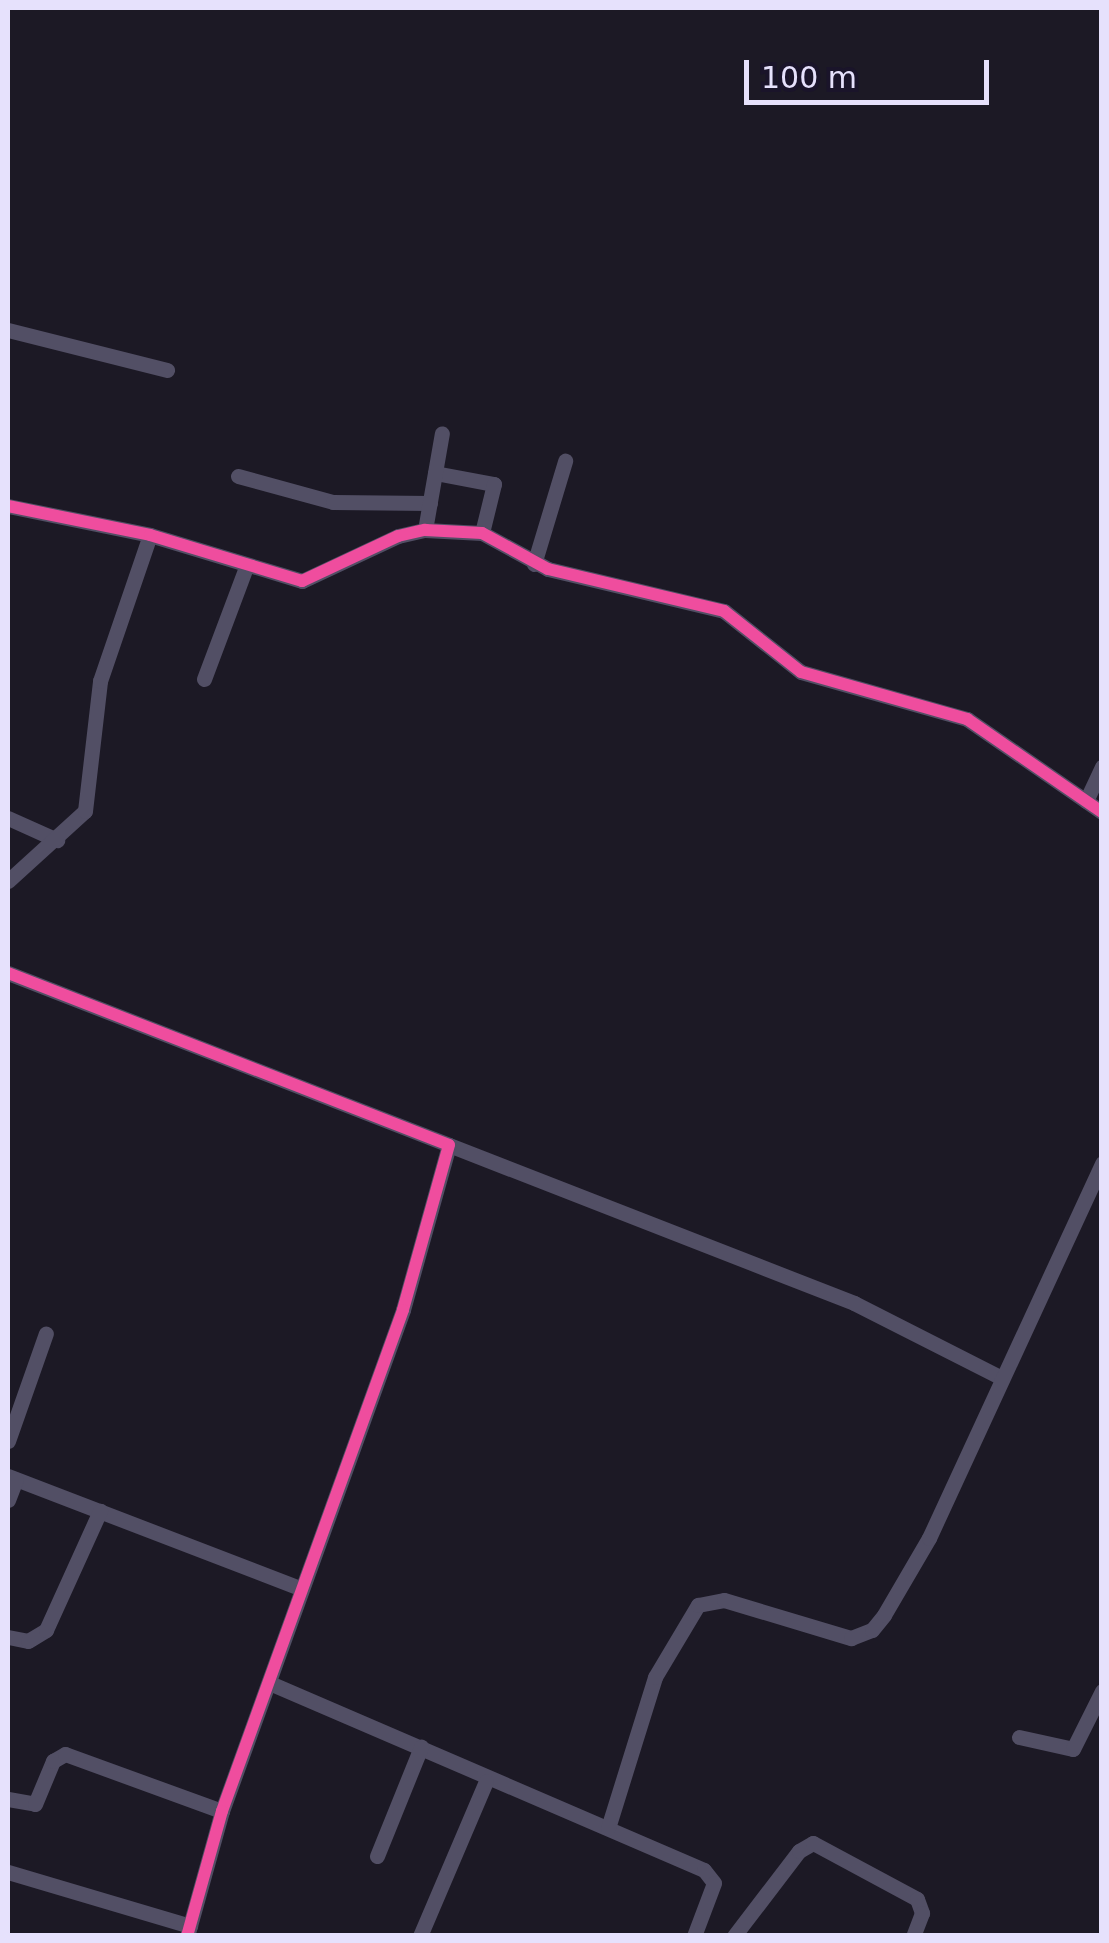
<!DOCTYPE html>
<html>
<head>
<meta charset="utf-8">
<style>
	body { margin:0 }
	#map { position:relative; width:1109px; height:1943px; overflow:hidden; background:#1c1925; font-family:"DejaVu Sans",sans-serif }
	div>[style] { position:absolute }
	.street>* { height:15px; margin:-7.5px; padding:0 7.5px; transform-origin:7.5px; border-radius:7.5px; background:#524f65 }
	.cycleway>* { height:12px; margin:-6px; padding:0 6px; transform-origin:6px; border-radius:6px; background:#ef4d9e }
	span { translate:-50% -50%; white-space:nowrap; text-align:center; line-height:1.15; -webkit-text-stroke:10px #1a142a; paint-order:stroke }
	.frame { position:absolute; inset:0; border:10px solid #e6e1fc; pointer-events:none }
	.scale { position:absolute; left:744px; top:60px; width:245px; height:45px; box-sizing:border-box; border:5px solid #e6e1fc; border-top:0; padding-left:12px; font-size:30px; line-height:35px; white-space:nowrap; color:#e6e1fc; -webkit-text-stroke:8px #1a142a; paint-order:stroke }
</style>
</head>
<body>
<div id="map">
	<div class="street">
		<div style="left:8px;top:330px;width:164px;rotate:14.1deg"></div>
		<div style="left:435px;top:473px;width:60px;rotate:10.6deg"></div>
		<div style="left:494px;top:484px;width:50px;rotate:103.8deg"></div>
		<div style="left:238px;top:476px;width:98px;rotate:15.3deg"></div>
		<div style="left:333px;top:502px;width:97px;rotate:0.6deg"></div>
		<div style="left:8px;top:506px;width:145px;rotate:11.5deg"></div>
		<div style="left:150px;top:535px;width:159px;rotate:16.8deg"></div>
		<div style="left:302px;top:581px;width:106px;rotate:-25.1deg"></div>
		<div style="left:398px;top:536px;width:28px;rotate:-13deg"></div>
		<div style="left:425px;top:530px;width:57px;rotate:3deg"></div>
		<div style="left:482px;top:533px;width:75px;rotate:28.6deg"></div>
		<div style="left:548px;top:569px;width:181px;rotate:13.4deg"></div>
		<div style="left:724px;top:611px;width:98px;rotate:38.4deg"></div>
		<div style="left:801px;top:672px;width:173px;rotate:15.8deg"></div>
		<div style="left:967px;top:719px;width:164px;rotate:34.6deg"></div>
		<div style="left:425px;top:530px;width:98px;rotate:-80.1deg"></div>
		<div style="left:534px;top:564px;width:108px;rotate:-73.2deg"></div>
		<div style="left:204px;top:679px;width:120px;rotate:-69.4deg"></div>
		<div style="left:1086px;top:801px;width:38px;rotate:-65deg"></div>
		<div style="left:8px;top:818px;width:54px;rotate:24.2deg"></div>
		<div style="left:8px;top:881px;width:104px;rotate:-42.3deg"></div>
		<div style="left:85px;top:811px;width:131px;rotate:-83.4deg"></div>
		<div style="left:100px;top:681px;width:154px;rotate:-71.1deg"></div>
		<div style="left:8px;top:973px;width:473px;rotate:21.3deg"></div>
		<div style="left:449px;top:1145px;width:171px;rotate:105.6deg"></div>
		<div style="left:403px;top:1310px;width:533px;rotate:109.86deg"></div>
		<div style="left:222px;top:1811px;width:130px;rotate:105.6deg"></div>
		<div style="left:449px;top:1145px;width:435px;rotate:21.3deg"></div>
		<div style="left:854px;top:1303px;width:161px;rotate:26.9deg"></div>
		<div style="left:8px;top:1441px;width:114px;rotate:-70.6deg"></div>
		<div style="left:8px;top:1476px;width:313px;rotate:21deg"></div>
		<div style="left:8px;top:1500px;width:22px;rotate:-69deg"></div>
		<div style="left:8px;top:1637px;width:20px;rotate:11deg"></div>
		<div style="left:28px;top:1641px;width:21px;rotate:-31deg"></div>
		<div style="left:46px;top:1630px;width:131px;rotate:-65.6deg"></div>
		<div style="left:272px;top:1684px;width:470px;rotate:23.3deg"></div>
		<div style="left:704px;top:1870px;width:16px;rotate:52deg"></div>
		<div style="left:714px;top:1883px;width:57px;rotate:110.7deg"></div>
		<div style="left:1019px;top:1737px;width:55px;rotate:12.5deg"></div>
		<div style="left:1073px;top:1749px;width:65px;rotate:-63.4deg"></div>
		<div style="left:8px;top:1799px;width:27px;rotate:10deg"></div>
		<div style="left:35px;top:1804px;width:47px;rotate:-67.3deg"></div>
		<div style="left:53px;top:1761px;width:14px;rotate:-30deg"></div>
		<div style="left:65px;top:1754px;width:167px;rotate:20deg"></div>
		<div style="left:608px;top:1828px;width:158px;rotate:-72.7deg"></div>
		<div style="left:655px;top:1677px;width:84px;rotate:-59.2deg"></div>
		<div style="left:698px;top:1605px;width:26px;rotate:-11deg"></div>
		<div style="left:724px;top:1600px;width:133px;rotate:16.7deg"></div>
		<div style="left:851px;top:1638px;width:22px;rotate:-21deg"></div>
		<div style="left:872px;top:1630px;width:19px;rotate:-51deg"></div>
		<div style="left:884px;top:1615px;width:89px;rotate:-59.7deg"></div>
		<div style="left:929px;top:1538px;width:413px;rotate:-65.2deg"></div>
		<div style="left:377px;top:1856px;width:118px;rotate:-68deg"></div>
		<div style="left:8px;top:1872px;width:190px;rotate:16.5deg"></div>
		<div style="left:420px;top:1936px;width:168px;rotate:-66.9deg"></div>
		<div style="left:734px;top:1936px;width:107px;rotate:-52.6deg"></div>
		<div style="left:799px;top:1851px;width:16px;rotate:-30deg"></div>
		<div style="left:813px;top:1843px;width:118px;rotate:28.3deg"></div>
		<div style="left:917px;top:1899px;width:15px;rotate:70deg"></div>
		<div style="left:922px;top:1913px;width:25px;rotate:111deg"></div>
	</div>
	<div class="cycleway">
		<div style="left:8px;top:506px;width:145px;rotate:11.5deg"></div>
		<div style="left:150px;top:535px;width:159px;rotate:16.8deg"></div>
		<div style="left:302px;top:581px;width:106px;rotate:-25.1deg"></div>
		<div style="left:398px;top:536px;width:28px;rotate:-13deg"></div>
		<div style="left:425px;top:530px;width:57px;rotate:3deg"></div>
		<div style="left:482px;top:533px;width:75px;rotate:28.6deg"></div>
		<div style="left:548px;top:569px;width:181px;rotate:13.4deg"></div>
		<div style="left:724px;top:611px;width:98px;rotate:38.4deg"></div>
		<div style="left:801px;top:672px;width:173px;rotate:15.8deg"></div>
		<div style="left:967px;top:719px;width:164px;rotate:34.6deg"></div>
		<div style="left:8px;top:973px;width:473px;rotate:21.3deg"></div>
		<div style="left:449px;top:1145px;width:171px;rotate:105.6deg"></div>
		<div style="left:403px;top:1310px;width:533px;rotate:109.86deg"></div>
		<div style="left:222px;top:1811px;width:130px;rotate:105.6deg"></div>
	</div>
	<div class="frame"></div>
	<div class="scale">100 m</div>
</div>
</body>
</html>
